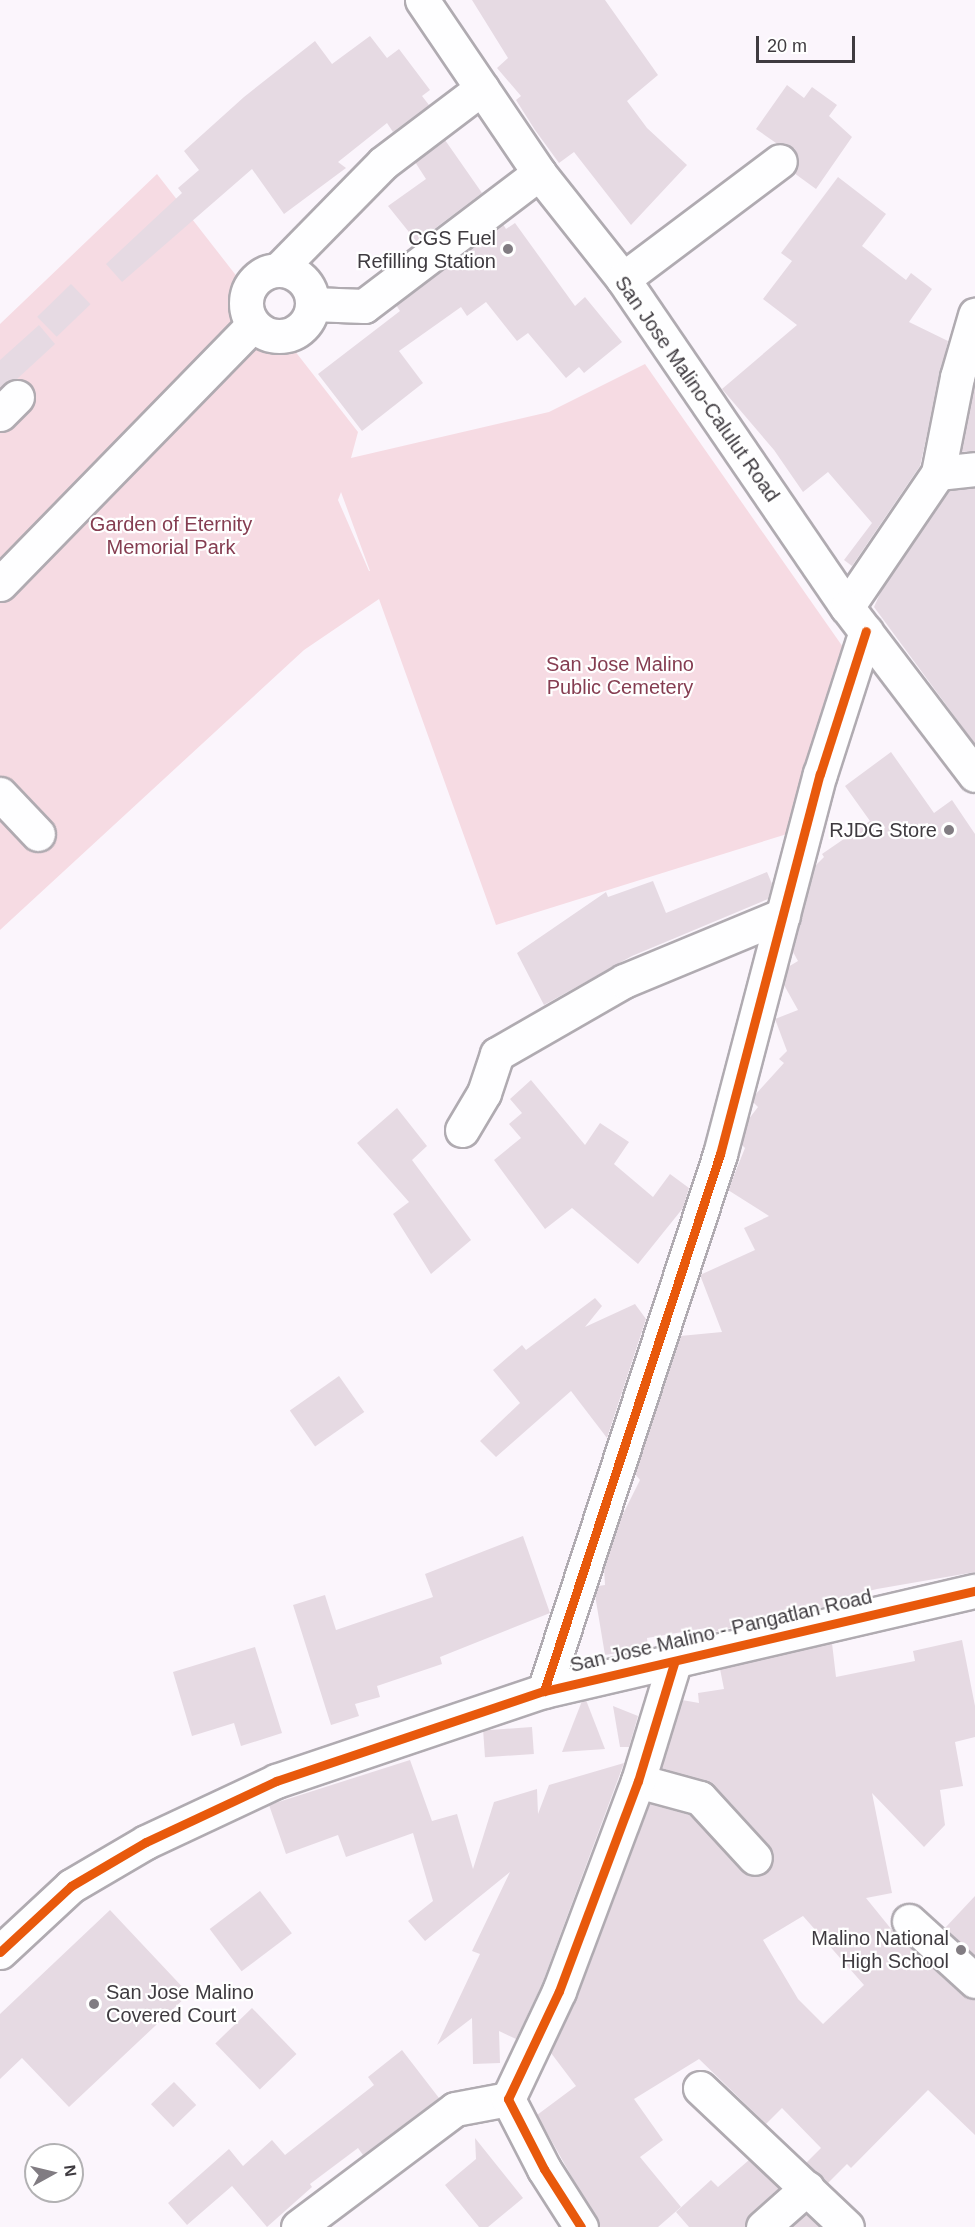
<!DOCTYPE html>
<html>
<head>
<meta charset="utf-8">
<style>
	body { margin:0 }
	#map { position:relative; width:975px; height:2227px; overflow:hidden; background:#fbf5fc; font-family:Helvetica,sans-serif }
	div>[style] { position:absolute }
	.green>* { inset:0; background:#f6dbe3 }
	.building>* { inset:0; background:#e6dae3; transform-origin:0 0 }
	.roads { filter:drop-shadow(2px 0 #b0abb1) drop-shadow(-2px 0 #b0abb1) drop-shadow(0 2px #b0abb1) drop-shadow(0 -2px #b0abb1) }
	.minor>* { height:33px; margin:-16.5px; padding:0 16.5px; transform-origin:16.5px; border-radius:16.5px; background:#fefeff }
	.minor>.ring { margin:-16.5px; padding:0; box-sizing:content-box; background:none; border:33px solid #fefeff; border-radius:50% }
	.major>* { height:33px; margin:-16.5px; padding:0 16.5px; transform-origin:16.5px; border-radius:16.5px; background:#fefeff }
	.cycleway>* { height:9px; margin:-4.5px; padding:0 4.5px; transform-origin:4.5px; border-radius:4.5px; background:#e8590c }
	.dots>* { width:16px; height:16px; translate:-50% -50%; box-sizing:border-box; border:3px solid #fff; border-radius:50% }
	span { translate:-50% -50%; white-space:nowrap; text-align:center; line-height:1.15; -webkit-text-stroke:4.5px #fff; paint-order:stroke }
	.poi-label { font-size:20px; color:#3f3b40 }
	.right { translate:-100% -50%; text-align:right }
	.left { translate:0 -50%; text-align:left }
	.street-label { font-size:20px; color:#3f3b40 }
	.park-label { font-size:20px; color:#853d51 }
	.north { position:absolute; left:24px; top:2143px; width:60px; height:60px; box-sizing:border-box; background:#fff; border:2px solid #b2b1b3; border-radius:50%; rotate:82deg; font-size:16px; font-weight:700; line-height:24px; text-align:center; color:#3f3b40 }
	.north::after { content:''; display:block; margin:auto; width:21px; height:27px; background:#817c82; clip-path:polygon(50% 0,100% 100%,50% 72%,0 100%) }
	.scale { position:absolute; left:756px; top:36px; width:99px; height:27px; box-sizing:border-box; border:3px solid #3f3b40; border-top:0; padding-left:8px; font-size:18px; line-height:21px; white-space:nowrap; color:#3f3b40; -webkit-text-stroke:4px #fff; paint-order:stroke }
</style>
</head>
<body>
<div id="map">
	<div class="green">
		<div style="clip-path:polygon(evenodd,157px 174px,358px 432px,351px 458px,549px 412px,645px 364px,845px 650px,787px 834px,496px 925px,379px 599px,304px 650px,0 930px,0 324px,157px 174px,341px 492px,370px 571px,369px 571px,338px 500px,341px 492px)"></div>
	</div>
	<div class="building">
		<div style="clip-path:polygon(472px 0,605px 0,658px 75px,627px 101px,647px 128px,687px 165px,631px 225px,574px 152px,559px 163px,535px 130px,516px 100px,521px 96px,497px 68px,508px 58px)"></div>
		<div style="clip-path:polygon(370px 36px,387px 58px,399px 49px,430px 90px,422px 96px,429px 105px,393px 132px,387px 123px,338px 162px,346px 168px,284px 214px,252px 169px,122px 282px,106px 264px,182px 193px,178px 188px,199px 170px,184px 151px,244px 97px,315px 41px,332px 64px)"></div>
		<div style="clip-path:polygon(787px 85px,804px 98px,812px 87px,837px 105px,829px 116px,852px 137px,816px 189px,794px 173px,799px 159px,795px 149px,787px 144px,776px 143px,756px 129px)"></div>
		<div style="clip-path:polygon(445px 140px,482px 193px,417px 242px,388px 206px,426px 179px,415px 162px)"></div>
		<div style="clip-path:polygon(838px 177px,886px 214px,862px 246px,906px 280px,911px 273px,932px 289px,909px 322px,948px 341px,920px 466px,852px 566px,844px 560px,872px 523px,828px 472px,803px 492px,774px 450px,722px 389px,797px 325px,763px 299px,792px 261px,781px 253px)"></div>
		<div style="clip-path:polygon(515px 223px,575px 306px,585px 297px,622px 342px,584px 373px,579px 367px,566px 378px,528px 333px,517px 341px,486px 302px,467px 316px,461px 307px,399px 351px,423px 383px,362px 431px,318px 374px,400px 311px,396px 305px,503px 224px,506px 229px)"></div>
		<div style="left:71px;top:284px;width:28px;height:47px;rotate:46deg"></div>
		<div style="clip-path:polygon(39px 325px,55px 344px,17px 379px,0 387px,0 360px)"></div>
		<div style="clip-path:polygon(975px 383px,975px 451px,961px 452px)"></div>
		<div style="clip-path:polygon(975px 488px,975px 744px,874px 607px,882px 589px,949px 491px)"></div>
		<div style="clip-path:polygon(891px 752px,934px 813px,952px 800px,975px 834px,975px 1572px,877px 1589px,827px 1601px,827px 1606px,714px 1632px,712px 1627px,647px 1638px,648px 1648px,605px 1655px,595px 1595px,598px 1586px,605px 1585px,604px 1568px,619px 1522px,640px 1480px,635px 1474px,680px 1336px,722px 1332px,700px 1275px,755px 1250px,744px 1228px,769px 1216px,728px 1190px,745px 1148px,742px 1145px,748px 1120px,758px 1107px,753px 1102px,755px 1095px,784px 1063px,779px 1059px,787px 1051px,775px 1019px,798px 1010px,784px 985px,788px 967px,798px 961px,793px 952px,815px 866px,824px 857px,822px 854px,870px 821px,845px 786px)"></div>
		<div style="clip-path:polygon(767px 872px,772px 884px,768px 899px,632px 956px,544px 1005px,517px 953px,606px 892px,608px 897px,653px 881px,666px 913px)"></div>
		<div style="clip-path:polygon(531px 1080px,585px 1145px,600px 1123px,629px 1142px,614px 1164px,653px 1197px,670px 1174px,689px 1188px,683px 1208px,638px 1264px,572px 1208px,545px 1229px,494px 1160px,521px 1138px,509px 1124px,522px 1113px,510px 1099px)"></div>
		<div style="clip-path:polygon(397px 1108px,427px 1146px,412px 1160px,471px 1240px,431px 1274px,393px 1214px,409px 1202px,357px 1143px)"></div>
		<div style="clip-path:polygon(595px 1298px,602px 1306px,585px 1327px,635px 1304px,646px 1319px,607px 1438px,571px 1391px,496px 1457px,480px 1441px,520px 1403px,493px 1370px,522px 1345px,526px 1350px)"></div>
		<div style="left:339px;top:1376px;width:44px;height:60px;rotate:55deg"></div>
		<div style="clip-path:polygon(523px 1536px,550px 1613px,440px 1657px,442px 1664px,377px 1686px,380px 1697px,355px 1704px,359px 1716px,331px 1725px,293px 1605px,325px 1595px,336px 1630px,433px 1597px,425px 1574px)"></div>
		<div style="clip-path:polygon(evenodd,962px 1640px,975px 1706px,975px 1737px,955px 1742px,963px 1786px,940px 1790px,945px 1825px,924px 1847px,872px 1793px,892px 1893px,866px 1898px,896px 1935px,962px 1995px,975px 1999px,975px 2135px,928px 2090px,851px 2168px,847px 2164px,828px 2183px,806px 2163px,821px 2148px,782px 2108px,766px 2124px,699px 2059px,634px 2099px,663px 2140px,640px 2157px,681px 2207px,658px 2227px,600px 2227px,537px 2115px,576px 2086px,551px 2053px,577px 1998px,650px 1804px,690px 1815px,749px 1876px,760px 1876px,773px 1863px,769px 1845px,714px 1785px,662px 1768px,682px 1700px,699px 1703px,698px 1693px,724px 1689px,720px 1669px,832px 1643px,836px 1677px,915px 1661px,913px 1651px,962px 1640px,803px 1916px,864px 1985px,823px 2024px,798px 1999px,763px 1940px,803px 1916px)"></div>
		<div style="clip-path:polygon(255px 1647px,282px 1733px,241px 1746px,234px 1723px,192px 1736px,173px 1672px)"></div>
		<div style="clip-path:polygon(586px 1700px,605px 1749px,562px 1752px,582px 1701px)"></div>
		<div style="clip-path:polygon(613px 1706px,638px 1716px,629px 1747px,620px 1747px)"></div>
		<div style="left:532px;top:1727px;width:27px;height:49px;rotate:86deg"></div>
		<div style="clip-path:polygon(410px 1760px,432px 1821px,457px 1814px,473px 1869px,494px 1802px,537px 1789px,538px 1814px,549px 1785px,624px 1763px,542px 1984px,516px 2039px,499px 2031px,500px 2063px,473px 2064px,472px 2018px,437px 2045px,480px 1954px,472px 1951px,510px 1872px,425px 1941px,408px 1921px,433px 1901px,413px 1833px,346px 1857px,338px 1835px,286px 1854px,269px 1805px)"></div>
		<div style="left:260px;top:1891px;width:53px;height:63px;rotate:53deg"></div>
		<div style="clip-path:polygon(975px 1896px,975px 1956px,945px 1928px)"></div>
		<div style="clip-path:polygon(110px 1910px,189px 1994px,69px 2107px,22px 2058px,0 2079px,0 2014px)"></div>
		<div style="left:252px;top:2008px;width:64px;height:51px;rotate:46deg"></div>
		<div style="clip-path:polygon(402px 2050px,439px 2098px,363px 2155px,358px 2148px,310px 2184px,312px 2187px,267px 2227px,232px 2186px,187px 2225px,168px 2203px,229px 2149px,243px 2166px,272px 2140px,285px 2155px,374px 2085px,368px 2077px)"></div>
		<div style="left:174px;top:2082px;width:32px;height:32px;rotate:46deg"></div>
		<div style="clip-path:polygon(475px 2138px,523px 2198px,488px 2227px,479px 2227px,445px 2185px,476px 2159px)"></div>
		<div style="clip-path:polygon(749px 2160px,779px 2188px,751px 2213px,745px 2227px,689px 2227px,676px 2212px,711px 2180px,718px 2187px)"></div>
		<div style="clip-path:polygon(806px 2214px,820px 2227px,791px 2227px)"></div>
	</div>
	<div class="roads">
		<div class="minor">
			<div style="left:279px;top:269px;width:148px;rotate:-45.5deg"></div>
			<div style="left:383px;top:163px;width:124px;rotate:-37.1deg"></div>
			<div class="ring" style="left:246px;top:270px;width:33px;height:33px"></div>
			<div style="left:623px;top:279px;width:196px;rotate:-36.9deg"></div>
			<div style="left:312px;top:304px;width:52px;rotate:2.2deg"></div>
			<div style="left:364px;top:306px;width:220px;rotate:-37.2deg"></div>
			<div style="left:0;top:414px;width:24px;rotate:-45deg"></div>
			<div style="left:938px;top:473px;width:37px;rotate:-6deg"></div>
			<div style="left:0;top:584px;width:362px;rotate:-45.7deg"></div>
			<div style="left:847px;top:607px;width:162px;rotate:-55.8deg"></div>
			<div style="left:938px;top:473px;width:98px;rotate:-78.8deg"></div>
			<div style="left:957px;top:377px;width:65px;rotate:-73.8deg"></div>
			<div style="left:0;top:794px;width:55px;rotate:46.5deg"></div>
			<div style="left:462px;top:1130px;width:43px;rotate:-59.3deg"></div>
			<div style="left:484px;top:1093px;width:41px;rotate:-71.6deg"></div>
			<div style="left:497px;top:1054px;width:146px;rotate:-29.9deg"></div>
			<div style="left:624px;top:981px;width:172px;rotate:-22.5deg"></div>
			<div style="left:544px;top:1691px;width:565px;rotate:-71.85deg"></div>
			<div style="left:720px;top:1154px;width:393px;rotate:-75.3deg"></div>
			<div style="left:820px;top:774px;width:150px;rotate:-72.2deg"></div>
			<div style="left:638px;top:1781px;width:64px;rotate:15.3deg"></div>
			<div style="left:700px;top:1798px;width:81px;rotate:47.5deg"></div>
			<div style="left:909px;top:1921px;width:89px;rotate:42.3deg"></div>
			<div style="left:0;top:1952px;width:97px;rotate:-42.9deg"></div>
			<div style="left:71px;top:1886px;width:87px;rotate:-30.4deg"></div>
			<div style="left:146px;top:1842px;width:144px;rotate:-25.1deg"></div>
			<div style="left:276px;top:1781px;width:283px;rotate:-18.6deg"></div>
			<div style="left:544px;top:1691px;width:442px;rotate:-13.1deg"></div>
			<div style="left:700px;top:2088px;width:202px;rotate:43.4deg"></div>
			<div style="left:298px;top:2227px;width:196px;rotate:-36.9deg"></div>
			<div style="left:455px;top:2109px;width:54px;rotate:-10.7deg"></div>
			<div style="left:581px;top:2227px;width:69px;rotate:-122.5deg"></div>
			<div style="left:544px;top:2169px;width:79px;rotate:-117.2deg"></div>
			<div style="left:508px;top:2099px;width:119px;rotate:-64.7deg"></div>
			<div style="left:559px;top:1991px;width:224px;rotate:-69.4deg"></div>
			<div style="left:638px;top:1781px;width:123px;rotate:-73deg"></div>
			<div style="left:763px;top:2227px;width:59px;rotate:-41.6deg"></div>
		</div>
		<div class="major">
			<div style="left:422px;top:0;width:209px;rotate:55.9deg"></div>
			<div style="left:539px;top:173px;width:135px;rotate:51.6deg"></div>
			<div style="left:623px;top:279px;width:397px;rotate:55.7deg"></div>
			<div style="left:847px;top:607px;width:211px;rotate:52.7deg"></div>
		</div>
	</div>
	<div class="cycleway">
		<div style="left:544px;top:1691px;width:565px;rotate:-71.85deg"></div>
		<div style="left:720px;top:1154px;width:393px;rotate:-75.3deg"></div>
		<div style="left:820px;top:774px;width:150px;rotate:-72.2deg"></div>
		<div style="left:0;top:1952px;width:97px;rotate:-42.9deg"></div>
		<div style="left:71px;top:1886px;width:87px;rotate:-30.4deg"></div>
		<div style="left:146px;top:1842px;width:144px;rotate:-25.1deg"></div>
		<div style="left:276px;top:1781px;width:283px;rotate:-18.6deg"></div>
		<div style="left:544px;top:1691px;width:442px;rotate:-13.1deg"></div>
		<div style="left:581px;top:2227px;width:69px;rotate:-122.5deg"></div>
		<div style="left:544px;top:2169px;width:79px;rotate:-117.2deg"></div>
		<div style="left:508px;top:2099px;width:119px;rotate:-64.7deg"></div>
		<div style="left:559px;top:1991px;width:224px;rotate:-69.4deg"></div>
		<div style="left:638px;top:1781px;width:123px;rotate:-73deg"></div>
	</div>
	<div class="dots">
		<div style="left:508px;top:249px;background:#817c82"></div>
		<div style="left:949px;top:830px;background:#817c82"></div>
		<div style="left:961px;top:1950px;background:#817c82"></div>
		<div style="left:94px;top:2004px;background:#817c82"></div>
	</div>
	<div class="poi-label">
		<span class="right" style="left:496px;top:250px">CGS Fuel<br>Refilling Station</span>
		<span class="right" style="left:937px;top:830px">RJDG Store</span>
		<span class="right" style="left:949px;top:1950px">Malino National<br>High School</span>
		<span class="left" style="left:106px;top:2004px">San Jose Malino<br>Covered Court</span>
	</div>
	<div class="street-label">
		<span style="left:697px;top:389px;rotate:55deg">San Jose Malino-Calulut Road</span>
		<span style="left:721px;top:1631px;rotate:-13deg">San Jose Malino - Pangatlan Road</span>
	</div>
	<div class="park-label">
		<span style="left:171px;top:536px">Garden of Eternity<br>Memorial Park</span>
		<span style="left:620px;top:676px">San Jose Malino<br>Public Cemetery</span>
	</div>
	<div class="north">N</div>
	<div class="scale">20 m</div>
</div>
</body>
</html>
